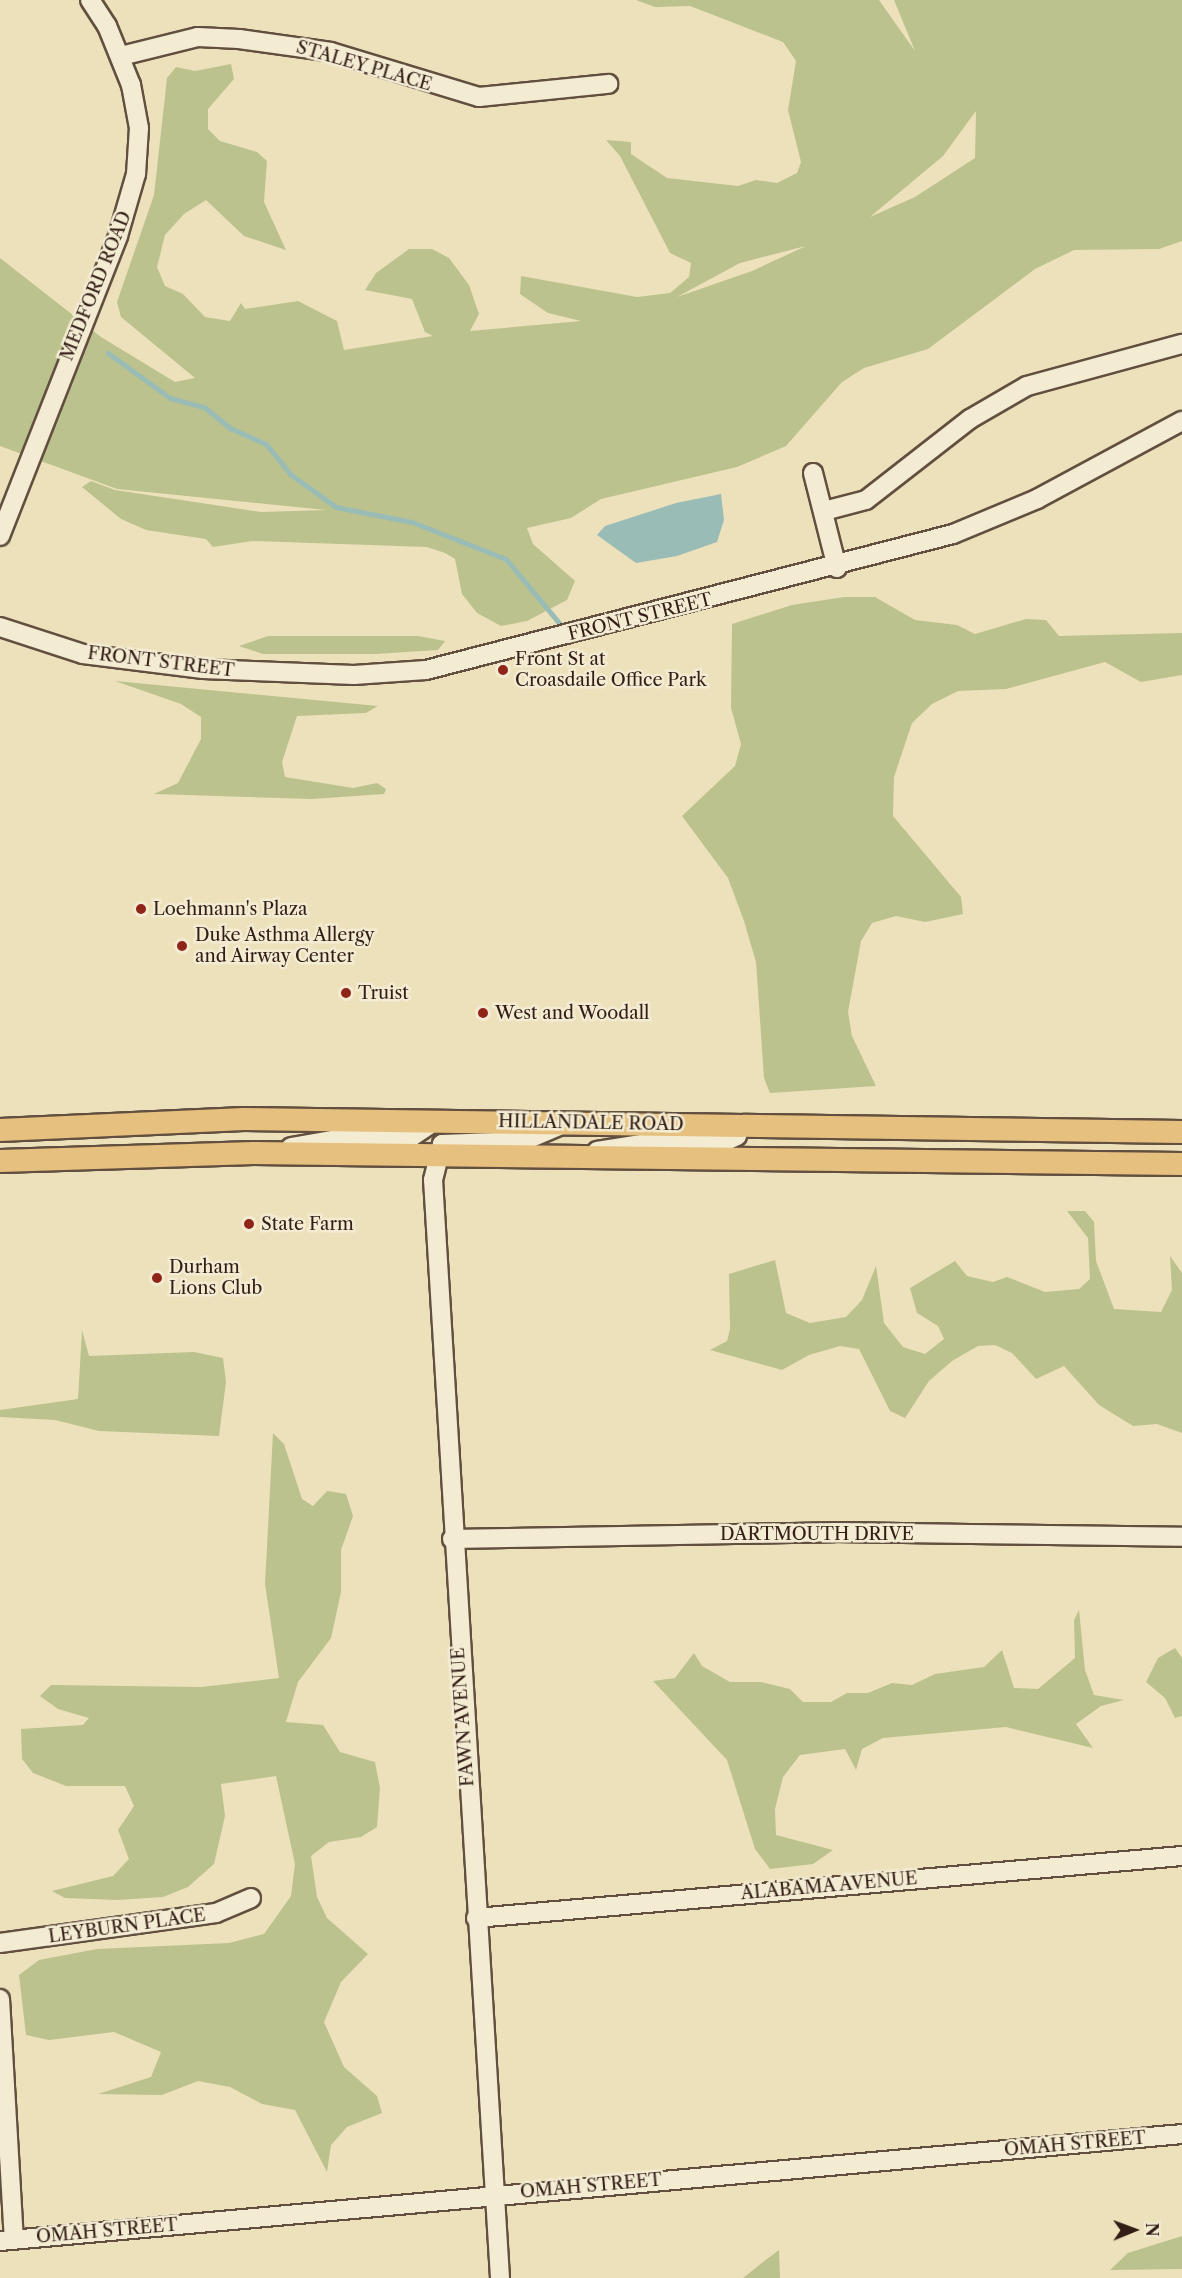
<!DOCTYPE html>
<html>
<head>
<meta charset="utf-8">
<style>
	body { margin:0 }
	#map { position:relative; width:1182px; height:2278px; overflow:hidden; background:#ede1bb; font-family:"Libre Caslon Text",serif }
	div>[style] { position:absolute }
	.green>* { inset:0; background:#bcc28d }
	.water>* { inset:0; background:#9abcb6 }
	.stream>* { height:5px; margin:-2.5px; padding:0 2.5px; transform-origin:2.5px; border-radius:2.5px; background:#9abcb6 }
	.roads { filter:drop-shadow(2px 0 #624f3f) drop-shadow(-2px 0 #624f3f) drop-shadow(0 2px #624f3f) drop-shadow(0 -2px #624f3f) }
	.minor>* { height:18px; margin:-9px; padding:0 9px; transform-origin:9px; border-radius:9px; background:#f3ecd3 }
	.major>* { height:22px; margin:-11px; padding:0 11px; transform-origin:11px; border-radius:11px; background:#e6c07e }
	.dots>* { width:16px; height:16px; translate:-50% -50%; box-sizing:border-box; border:3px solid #f3ecd3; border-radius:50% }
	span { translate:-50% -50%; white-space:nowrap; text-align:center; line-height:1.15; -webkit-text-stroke:5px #f3ecd3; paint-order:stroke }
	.street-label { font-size:18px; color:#331e16 }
	.poi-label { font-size:18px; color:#331e16 }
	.left { translate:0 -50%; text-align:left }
	.north { position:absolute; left:1104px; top:2200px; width:60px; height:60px; -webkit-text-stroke:4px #f3ecd3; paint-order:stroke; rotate:89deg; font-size:16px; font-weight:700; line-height:24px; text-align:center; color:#331e16 }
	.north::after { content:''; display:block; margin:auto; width:21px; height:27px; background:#331e16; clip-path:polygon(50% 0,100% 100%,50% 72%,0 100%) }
</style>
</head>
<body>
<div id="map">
	<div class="green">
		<div style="clip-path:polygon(evenodd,636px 0,879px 0,915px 51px,894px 0,1182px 0,1182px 241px,1159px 249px,1074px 250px,1035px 269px,928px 349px,864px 368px,842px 382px,786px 446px,737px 467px,601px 499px,571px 518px,527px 528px,533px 544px,575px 581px,567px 600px,527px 621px,501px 626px,477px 613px,462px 594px,455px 559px,445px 553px,427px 547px,252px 541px,213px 547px,206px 539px,146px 530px,121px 519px,82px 487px,91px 481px,115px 490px,261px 512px,326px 510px,117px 489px,0 446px,0 258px,101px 337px,175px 382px,195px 378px,121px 317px,117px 302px,154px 195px,167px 78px,176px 67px,195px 71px,231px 64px,234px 79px,208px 109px,208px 129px,220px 141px,257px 152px,267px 161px,264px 202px,286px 250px,244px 236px,206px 200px,184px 214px,165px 235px,157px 267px,165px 286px,183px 294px,205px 317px,230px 321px,241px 303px,245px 309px,298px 301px,337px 321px,344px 350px,433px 336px,425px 332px,412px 299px,365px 290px,376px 273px,409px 249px,432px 249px,449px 258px,469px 285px,479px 314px,470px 331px,581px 321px,548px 313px,520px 294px,521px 276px,637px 297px,670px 293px,689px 277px,691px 263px,670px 253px,620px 156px,606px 140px,631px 142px,631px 154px,667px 178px,738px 186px,756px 180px,777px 183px,797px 173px,801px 162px,788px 110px,796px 61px,783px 42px,716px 16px,690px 6px,655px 7px,636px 0,976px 111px,975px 158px,915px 197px,870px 217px,943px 156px,976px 111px,636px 0,806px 246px,752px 271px,677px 297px,740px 263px,806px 246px)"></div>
		<div style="clip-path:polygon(844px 597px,875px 597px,915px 620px,957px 625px,975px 634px,1026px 619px,1046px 620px,1059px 636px,1182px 633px,1182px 675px,1141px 682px,1105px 662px,1006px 689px,958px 691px,932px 704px,912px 723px,894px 777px,893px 816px,961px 897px,963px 914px,925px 922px,896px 916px,872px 923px,861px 941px,848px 1012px,852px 1036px,876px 1086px,770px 1093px,764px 1078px,756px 962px,744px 921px,728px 878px,682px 816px,735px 766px,741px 744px,731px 708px,732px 624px,792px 605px)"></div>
		<div style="clip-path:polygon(268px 636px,418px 636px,445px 641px,438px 650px,375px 654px,263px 654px,239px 646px)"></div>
		<div style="clip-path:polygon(115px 681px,378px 706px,366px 713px,297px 716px,282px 762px,285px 777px,353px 788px,377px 783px,386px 789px,384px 794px,312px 799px,154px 794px,178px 783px,201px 739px,201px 717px,181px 704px)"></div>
		<div style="clip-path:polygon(1067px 1211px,1085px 1211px,1094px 1222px,1096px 1261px,1114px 1309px,1161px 1312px,1172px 1290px,1170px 1256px,1182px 1273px,1182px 1433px,1157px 1424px,1133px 1426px,1099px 1405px,1064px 1366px,1036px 1379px,1012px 1353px,995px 1345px,978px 1346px,952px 1361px,929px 1381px,905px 1418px,890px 1411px,859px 1349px,840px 1346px,809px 1355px,782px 1370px,710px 1350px,727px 1341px,730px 1329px,729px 1274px,775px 1260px,786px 1313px,810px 1323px,846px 1317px,862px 1300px,876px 1266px,884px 1323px,903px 1347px,925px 1354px,944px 1339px,938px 1326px,917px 1313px,910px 1288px,955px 1261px,967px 1276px,993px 1282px,1007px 1277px,1045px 1292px,1079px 1289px,1090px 1279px,1088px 1238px)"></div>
		<div style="clip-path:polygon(82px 1330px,89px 1356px,194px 1352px,223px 1358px,226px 1382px,219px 1436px,99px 1431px,55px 1420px,0 1417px,0 1410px,78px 1399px)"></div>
		<div style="clip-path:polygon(273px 1433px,284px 1444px,302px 1499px,313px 1506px,327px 1491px,346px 1494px,353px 1516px,341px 1550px,341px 1592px,331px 1638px,298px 1682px,286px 1722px,323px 1725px,340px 1752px,375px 1762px,380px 1788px,377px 1827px,361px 1837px,329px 1842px,311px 1856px,317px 1897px,327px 1918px,368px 1954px,341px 1982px,324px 2022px,344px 2067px,377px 2096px,382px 2113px,347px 2127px,331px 2145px,327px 2172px,295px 2110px,262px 2104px,230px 2087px,198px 2081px,162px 2095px,98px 2094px,151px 2077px,161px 2052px,114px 2032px,49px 2040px,26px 2035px,19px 1975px,39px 1960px,97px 1949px,229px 1943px,264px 1934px,291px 1896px,295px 1864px,276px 1776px,221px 1784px,225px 1816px,214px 1864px,188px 1887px,163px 1897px,117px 1900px,65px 1898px,52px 1891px,113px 1876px,129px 1859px,118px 1830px,134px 1806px,125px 1786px,66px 1786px,33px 1773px,22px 1759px,21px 1729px,83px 1725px,89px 1718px,58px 1709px,40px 1696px,51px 1685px,201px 1687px,279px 1678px,265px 1584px)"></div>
		<div style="clip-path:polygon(1079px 1610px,1085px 1670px,1094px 1695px,1124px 1700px,1101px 1706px,1076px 1724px,1093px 1748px,1006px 1727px,883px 1738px,862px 1749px,856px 1770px,845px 1749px,800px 1755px,783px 1777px,775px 1809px,776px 1835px,833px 1850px,813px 1864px,770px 1869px,755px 1849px,727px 1760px,653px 1681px,675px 1678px,694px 1653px,702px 1666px,730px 1682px,761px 1682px,790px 1689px,803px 1702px,831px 1702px,847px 1693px,868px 1693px,892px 1683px,912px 1685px,935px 1674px,984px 1667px,1002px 1650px,1014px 1688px,1038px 1689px,1075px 1658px,1074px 1620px)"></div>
		<div style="clip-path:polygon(1175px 1648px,1182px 1658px,1182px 1716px,1175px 1718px,1165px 1698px,1146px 1682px,1158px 1658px)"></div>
		<div style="clip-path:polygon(1182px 2236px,1182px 2269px,1110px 2270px,1128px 2253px)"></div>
		<div style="clip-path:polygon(779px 2250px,780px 2278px,743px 2278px,763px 2262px)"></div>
	</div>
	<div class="water">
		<div style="clip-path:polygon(721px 494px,724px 520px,717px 542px,677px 556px,636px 563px,597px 535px,605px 526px,676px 503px)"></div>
	</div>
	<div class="stream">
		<div style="left:108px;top:353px;width:77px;rotate:36deg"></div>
		<div style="left:170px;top:398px;width:35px;rotate:15deg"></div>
		<div style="left:204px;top:407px;width:33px;rotate:39deg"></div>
		<div style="left:230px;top:428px;width:39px;rotate:24deg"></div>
		<div style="left:266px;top:444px;width:38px;rotate:51deg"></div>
		<div style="left:290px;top:474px;width:57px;rotate:35.7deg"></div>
		<div style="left:336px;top:507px;width:77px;rotate:11.2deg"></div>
		<div style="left:412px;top:522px;width:101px;rotate:21.5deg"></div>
		<div style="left:506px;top:559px;width:85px;rotate:50.3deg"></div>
	</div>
	<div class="roads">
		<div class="minor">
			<div style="left:121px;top:56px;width:79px;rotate:-13.9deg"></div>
			<div style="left:198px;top:37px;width:41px;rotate:2.8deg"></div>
			<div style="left:239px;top:39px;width:93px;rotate:8deg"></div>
			<div style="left:331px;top:52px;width:155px;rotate:16.9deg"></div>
			<div style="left:479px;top:97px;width:130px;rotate:-5.8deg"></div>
			<div style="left:813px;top:473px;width:98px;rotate:75.8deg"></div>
			<div style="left:824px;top:511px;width:43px;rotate:-14.7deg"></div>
			<div style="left:866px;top:500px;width:132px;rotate:-37.9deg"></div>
			<div style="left:970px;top:419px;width:66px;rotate:-30.1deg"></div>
			<div style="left:1027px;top:386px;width:161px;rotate:-15.2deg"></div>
			<div style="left:0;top:536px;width:322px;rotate:-68.5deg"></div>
			<div style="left:118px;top:236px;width:65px;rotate:-73.8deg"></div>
			<div style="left:136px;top:174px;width:46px;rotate:-86.3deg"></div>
			<div style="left:139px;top:128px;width:44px;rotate:-100.5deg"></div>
			<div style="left:131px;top:85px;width:64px;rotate:-112.1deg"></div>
			<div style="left:107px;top:26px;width:31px;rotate:-123deg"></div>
			<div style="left:0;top:627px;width:87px;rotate:18deg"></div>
			<div style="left:83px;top:654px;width:121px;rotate:7.1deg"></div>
			<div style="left:203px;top:669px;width:151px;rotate:2.3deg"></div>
			<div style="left:354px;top:675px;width:72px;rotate:-4deg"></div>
			<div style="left:426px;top:670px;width:544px;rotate:-14.47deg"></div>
			<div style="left:953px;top:534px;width:91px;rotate:-22.6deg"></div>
			<div style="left:1037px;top:499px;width:165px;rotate:-28.3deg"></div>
			<div style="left:291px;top:1147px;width:54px;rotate:-9.6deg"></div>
			<div style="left:344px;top:1138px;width:66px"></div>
			<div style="left:410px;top:1138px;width:29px;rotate:-34deg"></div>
			<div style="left:597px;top:1151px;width:58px;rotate:-9deg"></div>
			<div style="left:654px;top:1142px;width:70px"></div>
			<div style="left:724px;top:1142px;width:14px;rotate:-25deg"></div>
			<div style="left:737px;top:1136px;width:11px;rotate:-80deg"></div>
			<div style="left:452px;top:1539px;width:382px;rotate:-1deg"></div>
			<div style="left:834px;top:1532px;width:348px;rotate:0.8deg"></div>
			<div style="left:476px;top:1918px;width:709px;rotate:-5.02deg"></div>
			<div style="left:0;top:1943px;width:218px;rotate:-7.9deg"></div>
			<div style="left:216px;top:1913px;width:38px;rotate:-23deg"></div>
			<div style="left:0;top:1999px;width:241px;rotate:86.7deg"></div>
			<div style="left:0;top:2241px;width:1187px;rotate:-5.17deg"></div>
			<div style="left:500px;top:2278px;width:1100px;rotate:-93.49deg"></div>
			<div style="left:433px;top:1180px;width:37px;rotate:-76deg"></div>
			<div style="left:442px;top:1144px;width:82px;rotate:-2.1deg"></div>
			<div style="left:524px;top:1141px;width:46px;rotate:-23.2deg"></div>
		</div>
		<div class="major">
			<div style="left:0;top:1130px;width:244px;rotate:-2.6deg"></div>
			<div style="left:244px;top:1119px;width:938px;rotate:0.79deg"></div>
			<div style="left:0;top:1161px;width:254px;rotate:-1.8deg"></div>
			<div style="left:254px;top:1153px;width:928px;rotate:0.68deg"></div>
		</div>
	</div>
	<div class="dots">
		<div style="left:503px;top:670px;background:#8f2418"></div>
		<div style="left:141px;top:909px;background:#8f2418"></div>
		<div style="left:182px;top:946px;background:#8f2418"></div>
		<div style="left:346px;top:993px;background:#8f2418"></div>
		<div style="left:483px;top:1013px;background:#8f2418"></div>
		<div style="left:249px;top:1224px;background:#8f2418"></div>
		<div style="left:157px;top:1278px;background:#8f2418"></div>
	</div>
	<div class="street-label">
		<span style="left:364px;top:66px;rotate:16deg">STALEY PLACE</span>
		<span style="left:96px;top:286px;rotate:-68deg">MEDFORD ROAD</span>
		<span style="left:640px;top:617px;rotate:-14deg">FRONT STREET</span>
		<span style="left:161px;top:662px;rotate:7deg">FRONT STREET</span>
		<span style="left:591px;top:1123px;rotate:1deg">HILLANDALE ROAD</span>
		<span style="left:817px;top:1534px">DARTMOUTH DRIVE</span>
		<span style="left:463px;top:1717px;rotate:-94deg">FAWN AVENUE</span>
		<span style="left:829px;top:1886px;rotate:-5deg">ALABAMA AVENUE</span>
		<span style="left:127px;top:1926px;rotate:-8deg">LEYBURN PLACE</span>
		<span style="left:1075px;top:2144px;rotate:-5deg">OMAH STREET</span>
		<span style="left:591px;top:2186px;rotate:-5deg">OMAH STREET</span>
		<span style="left:107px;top:2231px;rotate:-5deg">OMAH STREET</span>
	</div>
	<div class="poi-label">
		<span class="left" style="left:515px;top:670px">Front St at<br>Croasdaile Office Park</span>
		<span class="left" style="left:153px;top:909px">Loehmann's Plaza</span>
		<span class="left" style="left:195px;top:946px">Duke Asthma Allergy<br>and Airway Center</span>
		<span class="left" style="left:358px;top:993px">Truist</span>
		<span class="left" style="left:495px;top:1013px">West and Woodall</span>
		<span class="left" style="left:261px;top:1224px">State Farm</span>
		<span class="left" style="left:169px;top:1278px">Durham<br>Lions Club</span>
	</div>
	<div class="north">N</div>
</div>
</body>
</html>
